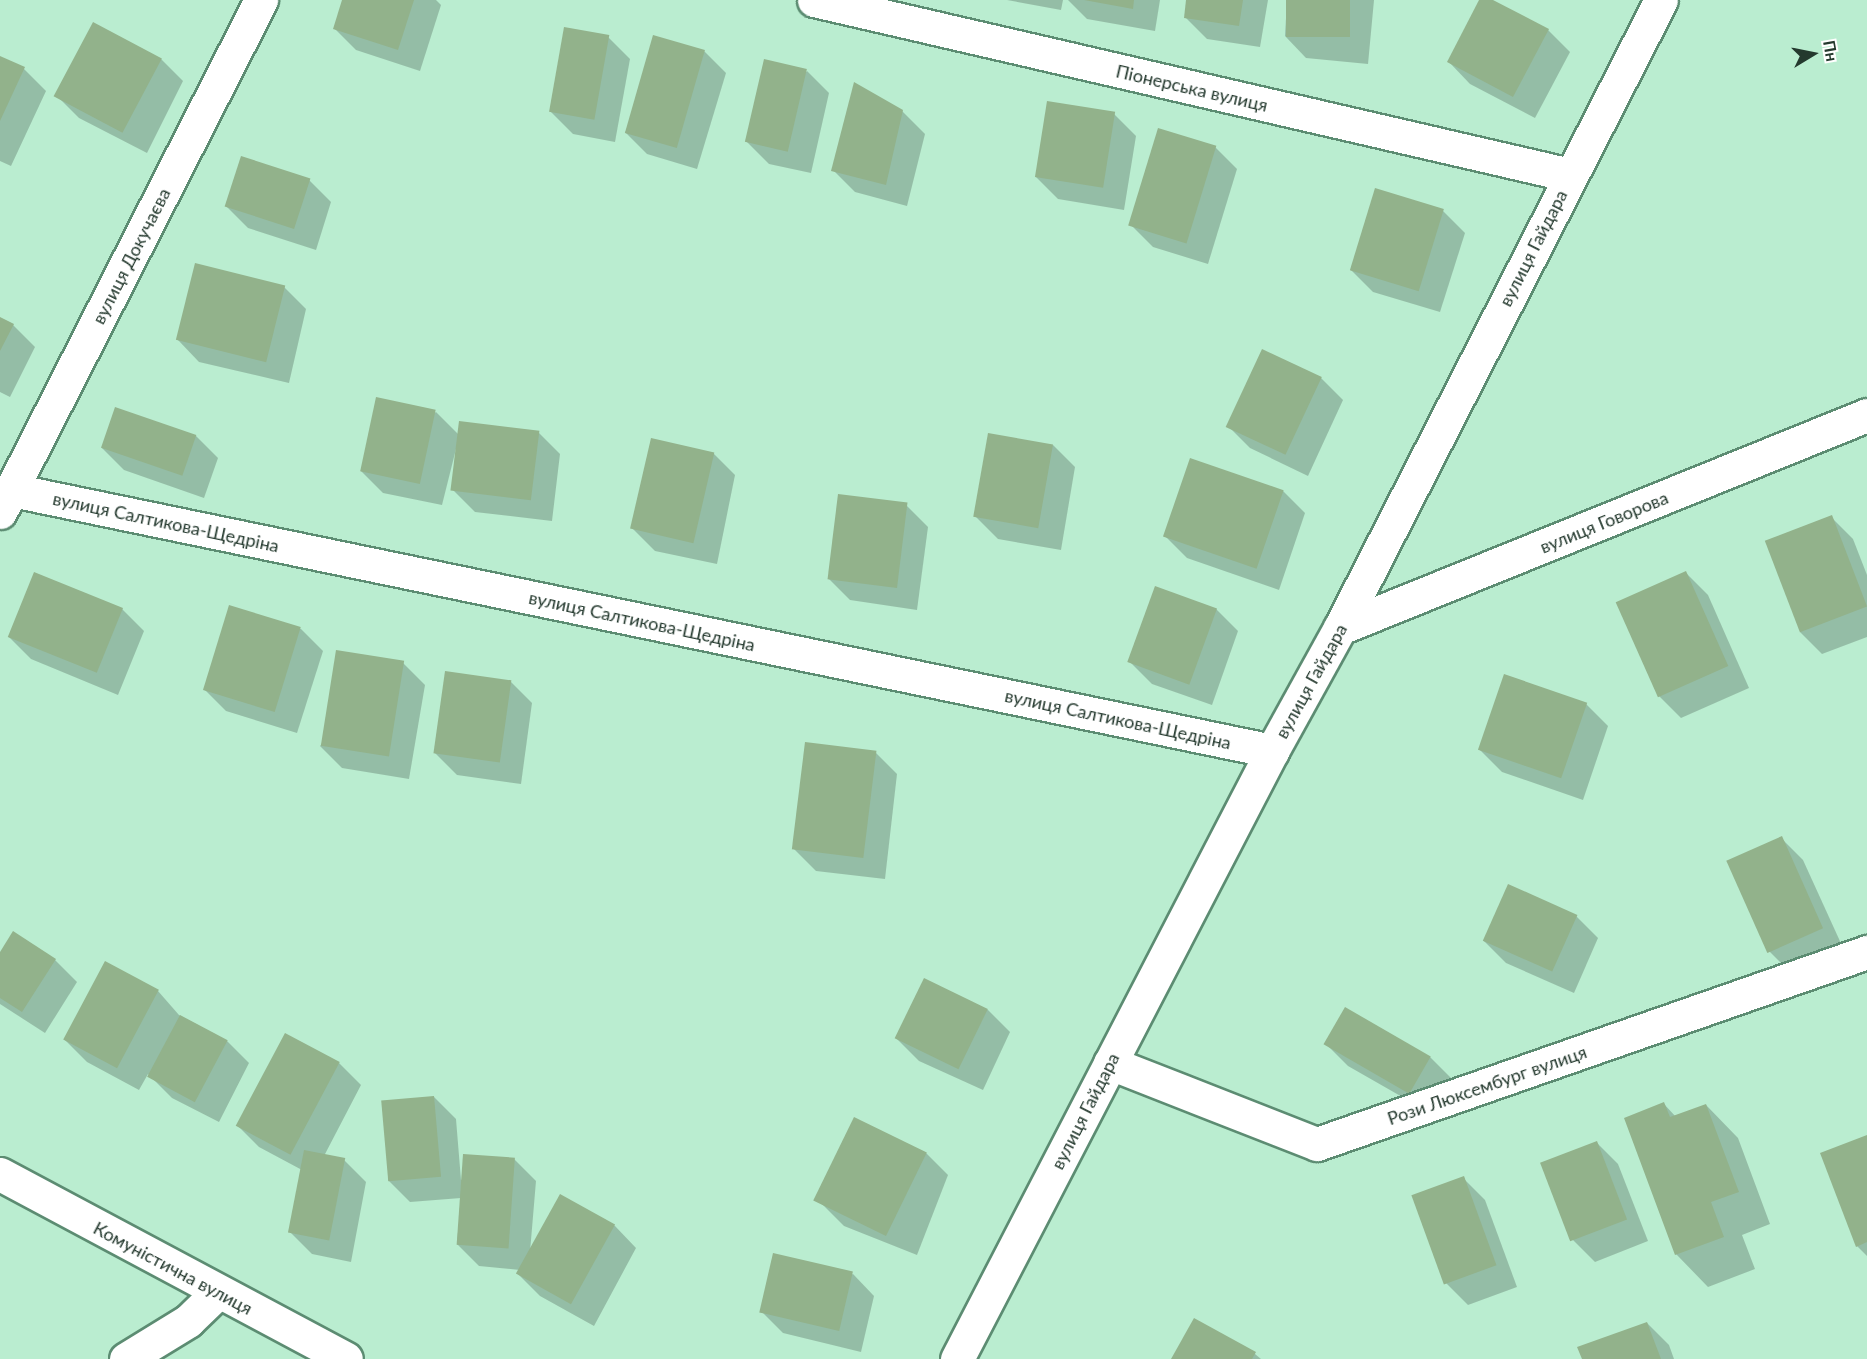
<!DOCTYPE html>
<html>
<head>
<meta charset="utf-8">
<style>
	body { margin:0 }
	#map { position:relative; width:1867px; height:1359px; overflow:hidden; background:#baedd0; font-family:Lato,sans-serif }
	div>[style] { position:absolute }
	.shadow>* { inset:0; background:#0003 }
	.building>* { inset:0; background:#92b28b; transform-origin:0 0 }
	.roads { filter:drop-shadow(2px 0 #5c8c72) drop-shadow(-2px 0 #5c8c72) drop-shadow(0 2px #5c8c72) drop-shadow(0 -2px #5c8c72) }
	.minor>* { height:33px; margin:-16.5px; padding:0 16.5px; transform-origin:16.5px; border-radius:16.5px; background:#fff }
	span { translate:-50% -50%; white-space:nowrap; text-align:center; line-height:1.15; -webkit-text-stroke:6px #fff; paint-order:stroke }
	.street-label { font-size:18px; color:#24392e }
	.north { position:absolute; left:1783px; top:24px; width:60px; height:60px; -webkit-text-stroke:4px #fff; paint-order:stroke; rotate:80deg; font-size:16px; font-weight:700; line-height:24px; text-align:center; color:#24392e }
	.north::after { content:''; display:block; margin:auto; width:21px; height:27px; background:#24392e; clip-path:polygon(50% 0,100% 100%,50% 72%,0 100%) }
</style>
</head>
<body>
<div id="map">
	<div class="shadow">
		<div style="clip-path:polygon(343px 0,436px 0,441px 5px,420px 71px,356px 50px,334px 28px)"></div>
		<div style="clip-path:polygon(1007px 0,1063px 0,1061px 10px)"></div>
		<div style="clip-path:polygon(1068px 0,1160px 0,1155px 31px,1087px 19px)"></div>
		<div style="clip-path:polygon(1188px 0,1268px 0,1260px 47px,1207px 39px,1185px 17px)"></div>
		<div style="clip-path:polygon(1287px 0,1374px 0,1368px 64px,1306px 58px,1285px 36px)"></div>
		<div style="clip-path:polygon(1481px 0,1490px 0,1548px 30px,1570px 52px,1535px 118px,1470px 84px,1449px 62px)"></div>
		<div style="clip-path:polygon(608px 37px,630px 59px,615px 142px,573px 134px,551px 112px)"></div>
		<div style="clip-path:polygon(704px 51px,726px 73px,697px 169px,647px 154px,625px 132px)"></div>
		<div style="clip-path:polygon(0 57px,24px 69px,46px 91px,11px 166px,0 161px)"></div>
		<div style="clip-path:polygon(161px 59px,183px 81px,147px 153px,79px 118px,57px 96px)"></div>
		<div style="clip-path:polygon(807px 71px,829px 93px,811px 173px,769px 164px,747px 142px)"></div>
		<div style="clip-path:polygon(902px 111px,925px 134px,907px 206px,855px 192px,833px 170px)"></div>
		<div style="clip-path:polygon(1114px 114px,1136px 136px,1124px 210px,1058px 199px,1036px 177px)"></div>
		<div style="clip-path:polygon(1215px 147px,1237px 169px,1208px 264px,1153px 247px,1131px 225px)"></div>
		<div style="clip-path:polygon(309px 180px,331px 202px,316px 250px,248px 228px,226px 206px)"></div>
		<div style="clip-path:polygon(1443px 211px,1465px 233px,1440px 312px,1373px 292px,1351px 270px)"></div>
		<div style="clip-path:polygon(284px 287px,306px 309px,289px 383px,199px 362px,178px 340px)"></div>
		<div style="clip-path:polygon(0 319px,13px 325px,35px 347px,10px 397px,0 392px)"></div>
		<div style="clip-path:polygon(1321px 378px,1343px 400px,1308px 476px,1250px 448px,1228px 426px)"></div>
		<div style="clip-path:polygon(116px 409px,196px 436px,218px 458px,204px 498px,124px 470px,102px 448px)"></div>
		<div style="clip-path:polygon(436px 412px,459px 435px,538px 432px,560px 454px,552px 521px,475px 512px,453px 490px,458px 441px,442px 505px,383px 493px,361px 471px)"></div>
		<div style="clip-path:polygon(1053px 445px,1075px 467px,1061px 550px,998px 539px,976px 517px)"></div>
		<div style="clip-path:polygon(713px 453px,735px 475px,717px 564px,655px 551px,633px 529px)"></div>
		<div style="clip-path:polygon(1283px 491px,1305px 513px,1279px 590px,1187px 558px,1165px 536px)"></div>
		<div style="clip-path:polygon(906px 505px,928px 527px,917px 610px,850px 600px,828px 578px)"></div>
		<div style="clip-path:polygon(1831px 517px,1853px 539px,1867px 575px,1867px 637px,1822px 654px,1800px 632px)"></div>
		<div style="clip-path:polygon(1686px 573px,1708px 595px,1749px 688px,1681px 718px,1659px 696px)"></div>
		<div style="clip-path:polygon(230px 607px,301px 629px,323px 651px,297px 733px,226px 711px,204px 689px)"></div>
		<div style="clip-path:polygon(122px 609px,144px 631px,118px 695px,31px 659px,9px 637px)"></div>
		<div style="clip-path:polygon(1216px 609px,1238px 631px,1212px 705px,1152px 684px,1130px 662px)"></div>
		<div style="clip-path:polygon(403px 663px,425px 685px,409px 779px,342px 768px,320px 746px)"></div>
		<div style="clip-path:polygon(510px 681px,532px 703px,521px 784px,457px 775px,435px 753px)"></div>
		<div style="clip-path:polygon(1586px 704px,1608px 726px,1583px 800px,1502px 772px,1480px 750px)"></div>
		<div style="clip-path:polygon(875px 752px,897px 774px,885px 879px,816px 871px,794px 849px)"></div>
		<div style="clip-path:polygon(1781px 838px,1803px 860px,1844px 950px,1792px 974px,1770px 952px,1729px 862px)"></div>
		<div style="clip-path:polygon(1576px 916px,1598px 938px,1574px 993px,1506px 963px,1484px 941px)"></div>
		<div style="clip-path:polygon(0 955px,55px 960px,77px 982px,45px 1033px,0 1004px)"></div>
		<div style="clip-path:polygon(925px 980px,988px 1010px,1010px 1032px,983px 1090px,919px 1061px,897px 1039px)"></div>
		<div style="clip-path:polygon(158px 991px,179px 1015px,227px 1041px,249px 1063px,219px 1122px,172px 1098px,148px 1074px,139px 1090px,87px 1062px,65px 1040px)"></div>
		<div style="clip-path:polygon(1326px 1044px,1430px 1057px,1452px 1079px,1432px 1114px,1348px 1066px)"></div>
		<div style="clip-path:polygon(339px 1063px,361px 1085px,324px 1156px,344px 1160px,366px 1182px,351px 1262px,312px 1254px,290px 1232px,302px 1170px,259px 1147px,237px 1125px)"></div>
		<div style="clip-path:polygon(434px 1097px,456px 1119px,461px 1180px,514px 1159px,536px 1181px,530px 1252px,560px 1196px,615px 1226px,636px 1248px,594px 1326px,540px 1296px,518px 1274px,520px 1270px,479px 1266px,457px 1244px,461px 1198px,410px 1202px,388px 1180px)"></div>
		<div style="clip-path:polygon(1664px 1104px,1676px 1117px,1706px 1105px,1738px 1138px,1770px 1224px,1742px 1235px,1755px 1269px,1708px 1287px,1676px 1254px)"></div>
		<div style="clip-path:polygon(1867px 1137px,1867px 1256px,1857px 1246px)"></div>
		<div style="clip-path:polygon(1596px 1142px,1618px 1164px,1648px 1241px,1595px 1262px,1573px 1240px)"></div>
		<div style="clip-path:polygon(926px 1153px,948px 1175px,917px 1255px,844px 1226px,822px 1204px)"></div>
		<div style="clip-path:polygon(1463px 1178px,1485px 1200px,1517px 1287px,1468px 1305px,1446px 1283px)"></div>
		<div style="clip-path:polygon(853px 1274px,874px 1296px,861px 1352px,783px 1333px,761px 1311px)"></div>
		<div style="clip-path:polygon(1194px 1320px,1255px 1354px,1261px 1359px,1173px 1359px)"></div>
		<div style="clip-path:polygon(1647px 1323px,1669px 1345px,1674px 1359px,1584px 1359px)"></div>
	</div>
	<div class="building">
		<div style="clip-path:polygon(342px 0,414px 0,398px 50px,333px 29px)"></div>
		<div style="clip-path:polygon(1084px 0,1134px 0,1133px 9px)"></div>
		<div style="clip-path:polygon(1186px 0,1243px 0,1239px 26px,1184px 18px)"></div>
		<div style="left:1286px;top:0;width:64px;height:37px"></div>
		<div style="clip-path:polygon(1479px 0,1493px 0,1549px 29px,1513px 97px,1447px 62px)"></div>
		<div style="left:93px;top:22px;width:78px;height:84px;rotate:28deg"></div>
		<div style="left:564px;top:27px;width:46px;height:86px;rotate:10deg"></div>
		<div style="left:653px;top:35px;width:54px;height:102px;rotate:16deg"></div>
		<div style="clip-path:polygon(0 56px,25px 67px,0 121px)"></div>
		<div style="left:764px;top:59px;width:44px;height:85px;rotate:13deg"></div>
		<div style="clip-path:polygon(854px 82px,903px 110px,886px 185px,831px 171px)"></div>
		<div style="left:1047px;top:101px;width:69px;height:77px;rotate:9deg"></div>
		<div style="left:1158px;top:128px;width:61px;height:102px;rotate:17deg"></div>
		<div style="left:241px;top:156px;width:73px;height:53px;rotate:18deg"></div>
		<div style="left:1375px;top:188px;width:72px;height:86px;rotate:17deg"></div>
		<div style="left:195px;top:263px;width:93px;height:79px;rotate:14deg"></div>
		<div style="clip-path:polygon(0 317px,14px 324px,0 351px)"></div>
		<div style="left:1262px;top:349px;width:66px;height:86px;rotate:25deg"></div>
		<div style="left:376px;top:397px;width:61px;height:76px;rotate:12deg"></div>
		<div style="left:115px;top:407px;width:86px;height:43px;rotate:19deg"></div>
		<div style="left:459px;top:421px;width:81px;height:70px;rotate:7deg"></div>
		<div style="left:988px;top:433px;width:66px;height:85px;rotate:10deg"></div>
		<div style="left:651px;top:438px;width:65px;height:93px;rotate:13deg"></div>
		<div style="left:1190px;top:458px;width:99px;height:83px;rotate:19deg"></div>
		<div style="left:838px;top:494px;width:70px;height:86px;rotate:7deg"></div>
		<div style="left:1832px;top:515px;width:98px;height:72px;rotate:69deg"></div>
		<div style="left:1686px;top:571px;width:104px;height:77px;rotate:66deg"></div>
		<div style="left:34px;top:572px;width:96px;height:70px;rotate:22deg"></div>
		<div style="left:1155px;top:586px;width:66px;height:81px;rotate:20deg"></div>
		<div style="left:229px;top:605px;width:75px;height:89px;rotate:17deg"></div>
		<div style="left:336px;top:650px;width:69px;height:97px;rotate:9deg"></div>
		<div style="left:445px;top:671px;width:67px;height:83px;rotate:8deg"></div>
		<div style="left:1504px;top:674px;width:88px;height:80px;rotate:19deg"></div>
		<div style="left:805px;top:742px;width:72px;height:108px;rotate:7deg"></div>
		<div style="left:1782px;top:836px;width:101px;height:61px;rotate:66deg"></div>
		<div style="left:1508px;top:884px;width:76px;height:62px;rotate:24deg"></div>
		<div style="clip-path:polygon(13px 931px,56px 959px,22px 1012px,0 998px,0 952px)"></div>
		<div style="left:105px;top:961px;width:61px;height:89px;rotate:28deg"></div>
		<div style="left:924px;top:978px;width:71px;height:67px;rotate:26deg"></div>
		<div style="left:1345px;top:1007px;width:99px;height:43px;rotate:30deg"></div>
		<div style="left:180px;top:1015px;width:54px;height:70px;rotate:28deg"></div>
		<div style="left:285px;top:1033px;width:62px;height:105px;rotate:28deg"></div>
		<div style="left:434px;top:1096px;width:81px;height:53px;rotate:85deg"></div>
		<div style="clip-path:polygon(1664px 1102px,1670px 1117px,1706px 1104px,1739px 1192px,1711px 1202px,1724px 1237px,1675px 1255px,1624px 1118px)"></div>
		<div style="left:854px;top:1117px;width:81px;height:93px;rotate:26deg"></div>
		<div style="clip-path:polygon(1867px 1135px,1867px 1242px,1856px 1247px,1820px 1153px)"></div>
		<div style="left:1597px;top:1141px;width:84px;height:61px;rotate:69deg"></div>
		<div style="left:304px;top:1150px;width:42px;height:84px;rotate:11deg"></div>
		<div style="left:463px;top:1154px;width:52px;height:91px;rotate:4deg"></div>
		<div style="left:1464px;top:1176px;width:95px;height:56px;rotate:70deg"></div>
		<div style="left:560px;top:1194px;width:63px;height:91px;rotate:29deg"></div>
		<div style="left:773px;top:1253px;width:82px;height:61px;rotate:13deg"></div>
		<div style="clip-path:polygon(1194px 1318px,1256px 1352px,1252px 1359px,1171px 1359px)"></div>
		<div style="clip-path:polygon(1647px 1322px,1661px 1359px,1582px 1359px,1577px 1347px)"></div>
	</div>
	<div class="roads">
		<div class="minor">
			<div style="left:814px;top:0;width:776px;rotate:13.03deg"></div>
			<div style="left:12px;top:490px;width:1287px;rotate:11.7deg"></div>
			<div style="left:0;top:512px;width:575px;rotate:-62.99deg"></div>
			<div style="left:1340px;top:628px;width:568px;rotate:-22.01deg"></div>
			<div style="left:1110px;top:1063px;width:222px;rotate:21.4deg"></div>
			<div style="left:1317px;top:1144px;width:583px;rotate:-19.24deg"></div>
			<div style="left:0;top:1174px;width:392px;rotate:28.1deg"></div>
			<div style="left:126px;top:1359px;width:73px;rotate:-31.5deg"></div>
			<div style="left:188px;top:1321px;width:40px;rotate:-44deg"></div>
			<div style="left:957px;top:1359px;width:685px;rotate:-62.61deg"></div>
			<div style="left:1272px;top:751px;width:141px;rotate:-61.1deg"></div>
			<div style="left:1340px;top:628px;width:705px;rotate:-62.93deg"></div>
		</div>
	</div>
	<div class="street-label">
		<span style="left:1192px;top:88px;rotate:13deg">Піонерська вулиця</span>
		<span style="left:1533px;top:248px;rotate:-63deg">вулиця Гайдара</span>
		<span style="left:131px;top:256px;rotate:-63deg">вулиця Докучаєва</span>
		<span style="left:166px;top:522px;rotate:12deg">вулиця Салтикова-Щедріна</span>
		<span style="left:1604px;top:522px;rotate:-22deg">вулиця Говорова</span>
		<span style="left:642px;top:621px;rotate:12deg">вулиця Салтикова-Щедріна</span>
		<span style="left:1311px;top:681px;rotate:-61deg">вулиця Гайдара</span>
		<span style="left:1118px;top:719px;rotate:12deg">вулиця Салтикова-Щедріна</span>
		<span style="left:1487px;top:1085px;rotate:-19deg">Рози Люксембург вулиця</span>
		<span style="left:1085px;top:1111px;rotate:-63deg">вулиця Гайдара</span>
		<span style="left:173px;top:1268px;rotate:28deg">Комуністична вулиця</span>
	</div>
	<div class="north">Пн</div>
</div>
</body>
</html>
